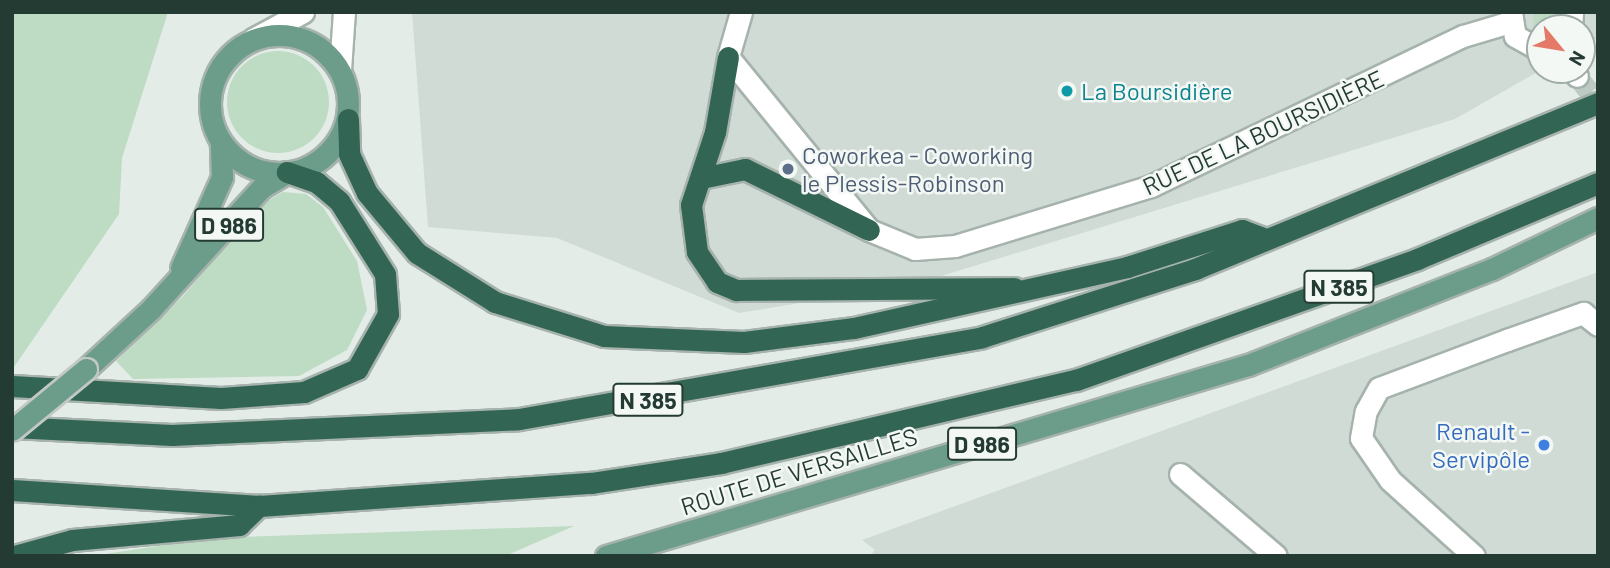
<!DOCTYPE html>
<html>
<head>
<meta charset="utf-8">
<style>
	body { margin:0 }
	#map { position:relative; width:1610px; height:568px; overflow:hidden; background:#e3ece7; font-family:Barlow,sans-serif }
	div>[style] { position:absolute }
	.built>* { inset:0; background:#d1dbd6 }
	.green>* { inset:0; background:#bedbc3 }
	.round { border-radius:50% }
	.minor-tunnel>* { height:21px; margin-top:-10.5px; transform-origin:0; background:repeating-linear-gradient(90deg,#bdc9c3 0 21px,transparent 0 31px) }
	.roads { filter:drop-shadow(2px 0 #a6b3ad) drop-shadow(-2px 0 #a6b3ad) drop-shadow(0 2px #a6b3ad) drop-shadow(0 -2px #a6b3ad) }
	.minor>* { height:21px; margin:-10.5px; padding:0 10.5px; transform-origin:10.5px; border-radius:10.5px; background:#fff }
	.major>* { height:21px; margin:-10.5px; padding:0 10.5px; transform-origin:10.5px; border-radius:10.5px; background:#6c9d8b }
	.major>.ring { margin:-10.5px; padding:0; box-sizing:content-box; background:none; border:21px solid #6c9d8b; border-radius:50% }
	.highway>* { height:21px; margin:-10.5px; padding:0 10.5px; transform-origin:10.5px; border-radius:10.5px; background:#336555 }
	.bridges { filter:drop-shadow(2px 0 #c2c8c6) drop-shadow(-2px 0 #c2c8c6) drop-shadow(0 2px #c2c8c6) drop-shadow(0 -2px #c2c8c6) }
	.major-bridge>* { height:21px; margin:-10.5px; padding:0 10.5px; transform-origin:10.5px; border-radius:10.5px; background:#6c9d8b }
	.dots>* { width:19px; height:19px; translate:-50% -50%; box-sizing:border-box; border:4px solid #f3f8f5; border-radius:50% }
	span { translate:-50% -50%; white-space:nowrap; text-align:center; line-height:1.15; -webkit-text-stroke:5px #f3f8f5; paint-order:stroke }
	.shield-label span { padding:2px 5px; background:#f3f8f5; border:2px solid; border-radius:5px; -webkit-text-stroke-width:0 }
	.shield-label { font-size:23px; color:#243b33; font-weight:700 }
	.culture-label { font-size:24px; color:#0d838f }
	.left { translate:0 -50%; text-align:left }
	.street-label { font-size:24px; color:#243b33 }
	.service-label { font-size:24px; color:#4e5e75 }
	.shop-label { font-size:24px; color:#366cbe }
	.right { translate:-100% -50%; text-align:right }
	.frame { position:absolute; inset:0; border:14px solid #243b33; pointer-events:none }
	.north { position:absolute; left:1526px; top:14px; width:70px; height:70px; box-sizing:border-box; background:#f3f8f5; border:2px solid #a0aca7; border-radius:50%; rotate:120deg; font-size:19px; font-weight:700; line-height:28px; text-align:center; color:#243b33 }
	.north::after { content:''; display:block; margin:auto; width:24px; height:32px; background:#e57968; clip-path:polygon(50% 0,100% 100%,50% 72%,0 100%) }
</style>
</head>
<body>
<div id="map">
	<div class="built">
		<div style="clip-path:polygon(412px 12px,1598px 12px,1598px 38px,1582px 47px,1582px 28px,1540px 28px,1541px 70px,1455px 119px,915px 284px,739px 313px,557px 238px,428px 227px)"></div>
		<div style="clip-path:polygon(1598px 272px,1598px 556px,870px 556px,875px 550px,862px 540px)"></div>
	</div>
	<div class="green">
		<div class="round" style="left:1533px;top:8px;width:26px;height:26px"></div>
		<div style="clip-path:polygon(12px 12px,168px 12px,122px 158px,119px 214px,12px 370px)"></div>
		<div class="round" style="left:227px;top:51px;width:102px;height:102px"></div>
		<div style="clip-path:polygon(283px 192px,306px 194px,323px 207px,357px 261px,367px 310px,347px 350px,299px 376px,133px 379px,116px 361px,183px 296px,259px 206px)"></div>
		<div style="clip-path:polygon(574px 526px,505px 556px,92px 556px,211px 538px)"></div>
	</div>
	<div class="minor-tunnel">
		<div style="left:1577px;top:76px;width:33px;rotate:51deg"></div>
	</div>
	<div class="roads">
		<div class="minor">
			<div style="left:741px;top:12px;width:47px;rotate:106.1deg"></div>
			<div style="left:728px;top:57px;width:223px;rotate:50.8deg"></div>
			<div style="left:869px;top:230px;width:50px;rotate:22.4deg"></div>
			<div style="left:915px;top:249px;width:40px;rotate:-4.3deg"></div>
			<div style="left:955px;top:246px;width:205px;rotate:-17deg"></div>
			<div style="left:1151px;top:186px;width:346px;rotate:-25.7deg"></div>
			<div style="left:1463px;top:36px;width:49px;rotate:-16.6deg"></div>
			<div style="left:1511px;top:12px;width:24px;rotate:81deg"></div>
			<div style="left:1515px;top:36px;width:29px;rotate:29deg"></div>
			<div style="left:1571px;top:28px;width:16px;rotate:-86deg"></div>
			<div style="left:253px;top:39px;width:57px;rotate:-28.4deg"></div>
			<div style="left:340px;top:70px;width:58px;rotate:-86.1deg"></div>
			<div style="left:1573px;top:70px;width:7px;rotate:56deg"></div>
			<div style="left:1180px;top:474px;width:126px;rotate:40.5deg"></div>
			<div style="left:1474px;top:556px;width:113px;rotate:-137.9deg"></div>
			<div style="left:1390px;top:480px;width:51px;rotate:-124.6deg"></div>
			<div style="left:1361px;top:438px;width:27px;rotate:-80deg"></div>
			<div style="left:1366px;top:411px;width:26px;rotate:-61deg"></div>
			<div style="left:1379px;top:388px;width:137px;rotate:-20.6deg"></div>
			<div style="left:1507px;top:340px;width:81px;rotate:-19.6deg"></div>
			<div style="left:1583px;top:313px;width:19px;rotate:39deg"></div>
		</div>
		<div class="major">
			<div class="ring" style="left:210px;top:35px;width:117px;height:117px"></div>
			<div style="left:181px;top:268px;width:100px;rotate:-65.7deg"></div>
			<div style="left:222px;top:177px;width:34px;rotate:-92deg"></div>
			<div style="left:86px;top:369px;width:88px;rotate:-42.7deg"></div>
			<div style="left:151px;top:309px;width:164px;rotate:-47.7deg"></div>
			<div style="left:261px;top:188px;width:29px;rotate:-31deg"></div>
			<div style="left:606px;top:556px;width:670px;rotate:-16.57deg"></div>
			<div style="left:1248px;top:365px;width:262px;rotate:-21.5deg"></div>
			<div style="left:1492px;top:269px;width:118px;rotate:-25.7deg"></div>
		</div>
		<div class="highway">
			<div style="left:728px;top:57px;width:76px;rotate:99.8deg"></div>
			<div style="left:715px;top:132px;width:77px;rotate:108.2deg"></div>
			<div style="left:691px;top:205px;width:47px;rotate:82.7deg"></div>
			<div style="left:697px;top:252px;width:36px;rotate:56deg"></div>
			<div style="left:717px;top:282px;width:21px;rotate:23deg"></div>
			<div style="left:736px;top:290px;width:278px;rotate:-0.4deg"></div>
			<div style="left:348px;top:119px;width:35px;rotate:88deg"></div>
			<div style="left:349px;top:154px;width:43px;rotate:65.2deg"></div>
			<div style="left:367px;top:193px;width:78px;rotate:50.2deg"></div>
			<div style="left:417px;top:253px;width:92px;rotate:32.1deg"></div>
			<div style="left:495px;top:302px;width:114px;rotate:17.3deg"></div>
			<div style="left:604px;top:336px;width:140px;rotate:2.5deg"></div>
			<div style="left:744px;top:342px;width:111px;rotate:-7.3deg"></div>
			<div style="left:854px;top:328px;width:280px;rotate:-12.6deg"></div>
			<div style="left:1127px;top:267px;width:121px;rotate:-17.8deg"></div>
			<div style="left:1242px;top:230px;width:22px;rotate:21deg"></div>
			<div style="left:701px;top:178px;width:45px;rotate:-11.6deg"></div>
			<div style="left:745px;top:169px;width:138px;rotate:26.2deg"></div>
			<div style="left:12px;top:386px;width:209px;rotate:3.3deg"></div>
			<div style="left:221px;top:398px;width:83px;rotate:-4.1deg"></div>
			<div style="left:304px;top:392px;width:58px;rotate:-23.5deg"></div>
			<div style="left:357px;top:369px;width:63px;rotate:-60.6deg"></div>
			<div style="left:388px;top:314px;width:40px;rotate:-94.3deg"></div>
			<div style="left:385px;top:274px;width:86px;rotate:-122.2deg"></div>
			<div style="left:339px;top:201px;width:30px;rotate:-140deg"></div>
			<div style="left:316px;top:182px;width:31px;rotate:-161deg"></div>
			<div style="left:12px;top:427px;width:160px;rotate:2.9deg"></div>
			<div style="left:172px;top:435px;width:347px;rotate:-2.6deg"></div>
			<div style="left:519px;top:419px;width:470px;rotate:-10deg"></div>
			<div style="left:982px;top:337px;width:224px;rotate:-17.7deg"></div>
			<div style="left:1195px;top:269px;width:436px;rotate:-22.4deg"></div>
			<div style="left:12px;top:490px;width:248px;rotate:3.7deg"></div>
			<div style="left:259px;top:506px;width:333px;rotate:-4deg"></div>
			<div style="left:591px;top:483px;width:132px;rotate:-8.7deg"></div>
			<div style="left:721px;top:463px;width:365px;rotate:-13.2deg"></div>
			<div style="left:1076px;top:380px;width:362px;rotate:-19.5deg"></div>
			<div style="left:1417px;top:259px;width:196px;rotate:-22.8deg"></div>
			<div style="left:14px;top:556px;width:60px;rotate:-15.4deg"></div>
			<div style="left:72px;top:540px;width:168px;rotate:-5.1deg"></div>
			<div style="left:239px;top:525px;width:28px;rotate:-44deg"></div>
		</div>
	</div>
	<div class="bridges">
		<div class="major-bridge">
			<div style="left:12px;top:430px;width:96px;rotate:-39.5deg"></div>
		</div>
	</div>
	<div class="dots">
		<div style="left:1067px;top:91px;background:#0f9aa8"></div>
		<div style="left:788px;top:169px;background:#5c6f8a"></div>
		<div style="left:1544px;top:445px;background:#3f7fe0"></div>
	</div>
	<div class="shield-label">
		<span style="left:229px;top:225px">D 986</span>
		<span style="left:1339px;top:287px">N 385</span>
		<span style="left:648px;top:400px">N 385</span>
		<span style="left:982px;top:444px">D 986</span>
	</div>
	<div class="culture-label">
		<span class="left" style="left:1081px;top:91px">La Boursidière</span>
	</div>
	<div class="street-label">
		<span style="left:1263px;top:132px;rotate:-25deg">RUE DE LA BOURSIDIÈRE</span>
		<span style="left:799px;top:471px;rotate:-17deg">ROUTE DE VERSAILLES</span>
	</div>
	<div class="service-label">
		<span class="left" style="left:802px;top:169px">Coworkea - Coworking<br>le Plessis-Robinson</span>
	</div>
	<div class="shop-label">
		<span class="right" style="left:1530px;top:445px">Renault -<br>Servipôle</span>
	</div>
	<div class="frame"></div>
	<div class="north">N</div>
</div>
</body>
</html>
